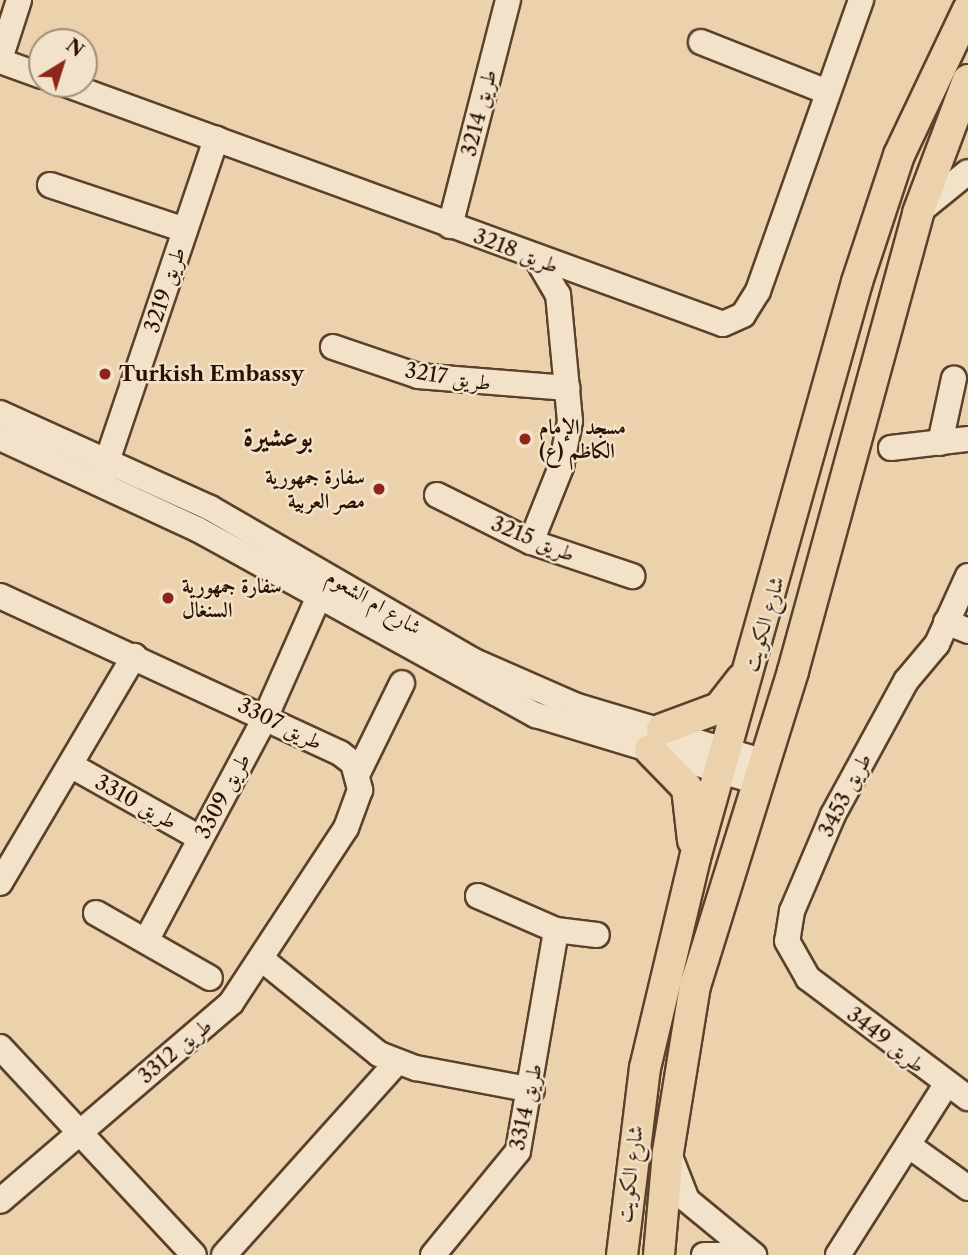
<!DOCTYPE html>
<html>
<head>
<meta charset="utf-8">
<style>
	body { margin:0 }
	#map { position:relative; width:968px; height:1255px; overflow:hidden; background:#ebd2ac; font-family:"Libre Caslon Text",Amiri,serif }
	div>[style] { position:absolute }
	.roads { filter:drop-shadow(2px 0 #5b412c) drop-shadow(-2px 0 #5b412c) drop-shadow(0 2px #5b412c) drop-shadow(0 -2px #5b412c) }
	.minor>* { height:24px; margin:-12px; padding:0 12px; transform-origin:12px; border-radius:12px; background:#f2e2c9 }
	.major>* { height:30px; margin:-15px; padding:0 15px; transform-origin:15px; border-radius:15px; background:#ebd2ac }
	.dots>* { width:19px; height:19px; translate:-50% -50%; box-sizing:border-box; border:4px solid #f2e2c9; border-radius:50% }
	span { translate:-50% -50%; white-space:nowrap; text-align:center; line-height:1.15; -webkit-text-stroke:5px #f2e2c9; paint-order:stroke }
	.street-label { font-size:21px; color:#2b1101 }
	.poi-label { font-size:21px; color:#2b1101; font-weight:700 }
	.left { translate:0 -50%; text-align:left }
	.right { translate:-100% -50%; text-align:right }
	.district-label { font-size:28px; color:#2b1101; font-weight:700 }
	.north { position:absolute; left:28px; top:28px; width:70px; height:70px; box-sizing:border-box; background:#f2e2c9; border:2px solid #a28e79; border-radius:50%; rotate:38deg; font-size:19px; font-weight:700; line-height:28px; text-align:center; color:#2b1101 }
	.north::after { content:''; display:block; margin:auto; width:24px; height:32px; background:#8f2418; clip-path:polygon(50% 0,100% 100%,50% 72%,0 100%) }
</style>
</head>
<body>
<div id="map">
	<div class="roads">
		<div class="minor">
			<div style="left:701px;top:42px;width:133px;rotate:21.6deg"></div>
			<div style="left:0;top:59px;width:62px;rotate:-72.1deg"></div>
			<div style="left:0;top:61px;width:45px;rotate:19.7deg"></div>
			<div style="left:65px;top:84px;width:700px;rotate:20.04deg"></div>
			<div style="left:723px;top:324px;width:22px;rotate:-24deg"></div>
			<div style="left:743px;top:315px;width:28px;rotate:-58deg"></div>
			<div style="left:758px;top:291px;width:309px;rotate:-70.5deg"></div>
			<div style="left:50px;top:185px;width:142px;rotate:18.4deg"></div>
			<div style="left:921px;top:210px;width:60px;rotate:-39deg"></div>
			<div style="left:450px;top:226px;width:233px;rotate:-75.6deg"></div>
			<div style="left:333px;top:347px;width:90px;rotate:18.8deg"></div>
			<div style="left:418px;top:376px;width:150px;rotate:4.6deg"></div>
			<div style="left:0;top:413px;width:230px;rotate:24.3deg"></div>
			<div style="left:210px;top:508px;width:303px;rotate:30.1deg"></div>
			<div style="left:472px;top:660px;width:115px;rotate:23.7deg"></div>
			<div style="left:577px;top:706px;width:192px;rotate:16.6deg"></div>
			<div style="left:0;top:438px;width:217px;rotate:24.8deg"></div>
			<div style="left:197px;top:529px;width:387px;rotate:28.8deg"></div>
			<div style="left:536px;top:715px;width:228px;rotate:16.8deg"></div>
			<div style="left:940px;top:443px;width:66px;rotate:-77.8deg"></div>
			<div style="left:891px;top:448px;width:78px;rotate:-6.7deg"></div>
			<div style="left:103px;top:473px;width:353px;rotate:-71.3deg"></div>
			<div style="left:437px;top:495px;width:105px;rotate:26.6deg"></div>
			<div style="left:531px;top:542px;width:107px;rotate:18.6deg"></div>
			<div style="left:531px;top:542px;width:81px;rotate:-68.2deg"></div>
			<div style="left:561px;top:467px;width:47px;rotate:-78.9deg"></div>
			<div style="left:570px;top:421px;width:127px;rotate:-95.4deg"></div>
			<div style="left:558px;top:295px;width:42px;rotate:-120.3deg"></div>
			<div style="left:968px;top:576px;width:75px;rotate:114.5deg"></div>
			<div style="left:937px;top:644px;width:48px;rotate:130deg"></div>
			<div style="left:906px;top:681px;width:153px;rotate:118.6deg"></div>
			<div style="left:833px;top:815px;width:104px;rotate:113.1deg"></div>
			<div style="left:792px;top:911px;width:30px;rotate:99deg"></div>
			<div style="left:787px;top:941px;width:43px;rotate:60.4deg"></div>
			<div style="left:808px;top:978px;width:200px;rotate:36.9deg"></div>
			<div style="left:0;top:596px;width:374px;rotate:24.8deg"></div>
			<div style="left:340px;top:753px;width:16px;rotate:38deg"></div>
			<div style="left:353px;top:763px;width:28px;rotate:75deg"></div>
			<div style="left:360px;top:790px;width:40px;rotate:110.2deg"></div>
			<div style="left:346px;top:828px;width:209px;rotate:123.3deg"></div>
			<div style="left:231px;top:1003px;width:304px;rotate:139.4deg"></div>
			<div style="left:946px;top:622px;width:24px;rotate:22deg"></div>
			<div style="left:72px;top:766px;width:147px;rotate:29.4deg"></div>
			<div style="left:358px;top:773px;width:100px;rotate:-63.9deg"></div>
			<div style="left:0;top:883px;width:264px;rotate:-59.4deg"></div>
			<div style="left:478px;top:896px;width:85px;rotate:23.6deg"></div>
			<div style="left:556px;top:930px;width:41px;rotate:7deg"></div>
			<div style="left:96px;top:913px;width:131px;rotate:29.7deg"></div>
			<div style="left:147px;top:939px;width:253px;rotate:-61.9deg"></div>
			<div style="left:266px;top:716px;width:145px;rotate:-66.1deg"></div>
			<div style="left:264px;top:961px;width:148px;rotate:39deg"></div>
			<div style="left:379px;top:1054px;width:40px;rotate:21deg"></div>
			<div style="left:416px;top:1068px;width:118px;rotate:10.7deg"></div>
			<div style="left:0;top:1047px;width:284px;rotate:47deg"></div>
			<div style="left:908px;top:1145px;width:74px;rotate:35.6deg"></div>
			<div style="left:669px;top:1154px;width:49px;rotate:68.6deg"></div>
			<div style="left:687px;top:1200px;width:87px;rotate:39.4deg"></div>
			<div style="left:224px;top:1255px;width:259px;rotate:-48.1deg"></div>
			<div style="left:433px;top:1255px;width:134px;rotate:-50.7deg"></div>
			<div style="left:518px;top:1151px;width:224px;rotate:-80.2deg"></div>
			<div style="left:704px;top:1255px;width:32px"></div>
			<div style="left:838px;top:1255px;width:201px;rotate:-57.6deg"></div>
		</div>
		<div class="major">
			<div style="left:662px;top:729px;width:61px;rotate:-20.2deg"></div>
			<div style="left:719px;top:708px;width:37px;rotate:-52deg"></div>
			<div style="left:650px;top:750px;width:53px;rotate:45.8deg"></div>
			<div style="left:687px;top:788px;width:53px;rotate:83.5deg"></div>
			<div style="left:622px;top:1255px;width:188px;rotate:-83deg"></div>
			<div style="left:645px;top:1068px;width:216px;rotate:-76.6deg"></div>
			<div style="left:695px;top:858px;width:598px;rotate:-74.29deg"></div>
			<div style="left:857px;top:282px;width:134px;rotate:-71.7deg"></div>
			<div style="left:899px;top:155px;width:161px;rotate:-64.6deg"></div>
			<div style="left:659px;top:1255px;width:103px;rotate:-85deg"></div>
			<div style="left:668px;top:1152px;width:168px;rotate:-80.8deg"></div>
			<div style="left:695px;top:986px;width:330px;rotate:-72.7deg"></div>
			<div style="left:793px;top:671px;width:475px;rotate:-74.7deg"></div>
			<div style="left:918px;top:213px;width:142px;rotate:-69.4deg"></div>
		</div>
	</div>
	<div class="dots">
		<div style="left:105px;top:374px;background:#8f2418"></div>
		<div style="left:525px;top:439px;background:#8f2418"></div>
		<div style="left:379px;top:489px;background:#8f2418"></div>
		<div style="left:168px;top:598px;background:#8f2418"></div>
	</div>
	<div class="street-label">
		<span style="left:479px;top:113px;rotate:-76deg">طريق 3214</span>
		<span style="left:516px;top:251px;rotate:21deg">طريق 3218</span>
		<span style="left:165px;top:290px;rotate:-72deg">طريق 3219</span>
		<span style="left:448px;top:377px;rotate:9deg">طريق 3217</span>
		<span style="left:533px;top:539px;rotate:22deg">طريق 3215</span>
		<span style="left:374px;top:602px;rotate:31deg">شارع ام الشعوم</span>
		<span style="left:764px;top:624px;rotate:-74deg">شارع الكويت</span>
		<span style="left:280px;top:724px;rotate:26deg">طريق 3307</span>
		<span style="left:845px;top:795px;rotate:-63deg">طريق 3453</span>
		<span style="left:223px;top:796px;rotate:-62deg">طريق 3309</span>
		<span style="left:136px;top:802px;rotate:29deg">طريق 3310</span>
		<span style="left:886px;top:1040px;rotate:38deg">طريق 3449</span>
		<span style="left:175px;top:1051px;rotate:-40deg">طريق 3312</span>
		<span style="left:526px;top:1107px;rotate:-78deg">طريق 3314</span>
		<span style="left:630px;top:1174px;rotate:-83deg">شارع الكويت</span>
	</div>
	<div class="poi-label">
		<span class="left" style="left:119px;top:374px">Turkish Embassy</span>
		<span class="left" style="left:539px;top:439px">مسجد الإمام<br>الكاظم (ع)</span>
		<span class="right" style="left:365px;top:489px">سفارة جمهورية<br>مصر العربية</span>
		<span class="left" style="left:182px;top:598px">سفارة جمهورية<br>السنغال</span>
	</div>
	<div class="district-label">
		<span style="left:278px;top:436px">بوعشيرة</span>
	</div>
	<div class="north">N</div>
</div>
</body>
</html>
